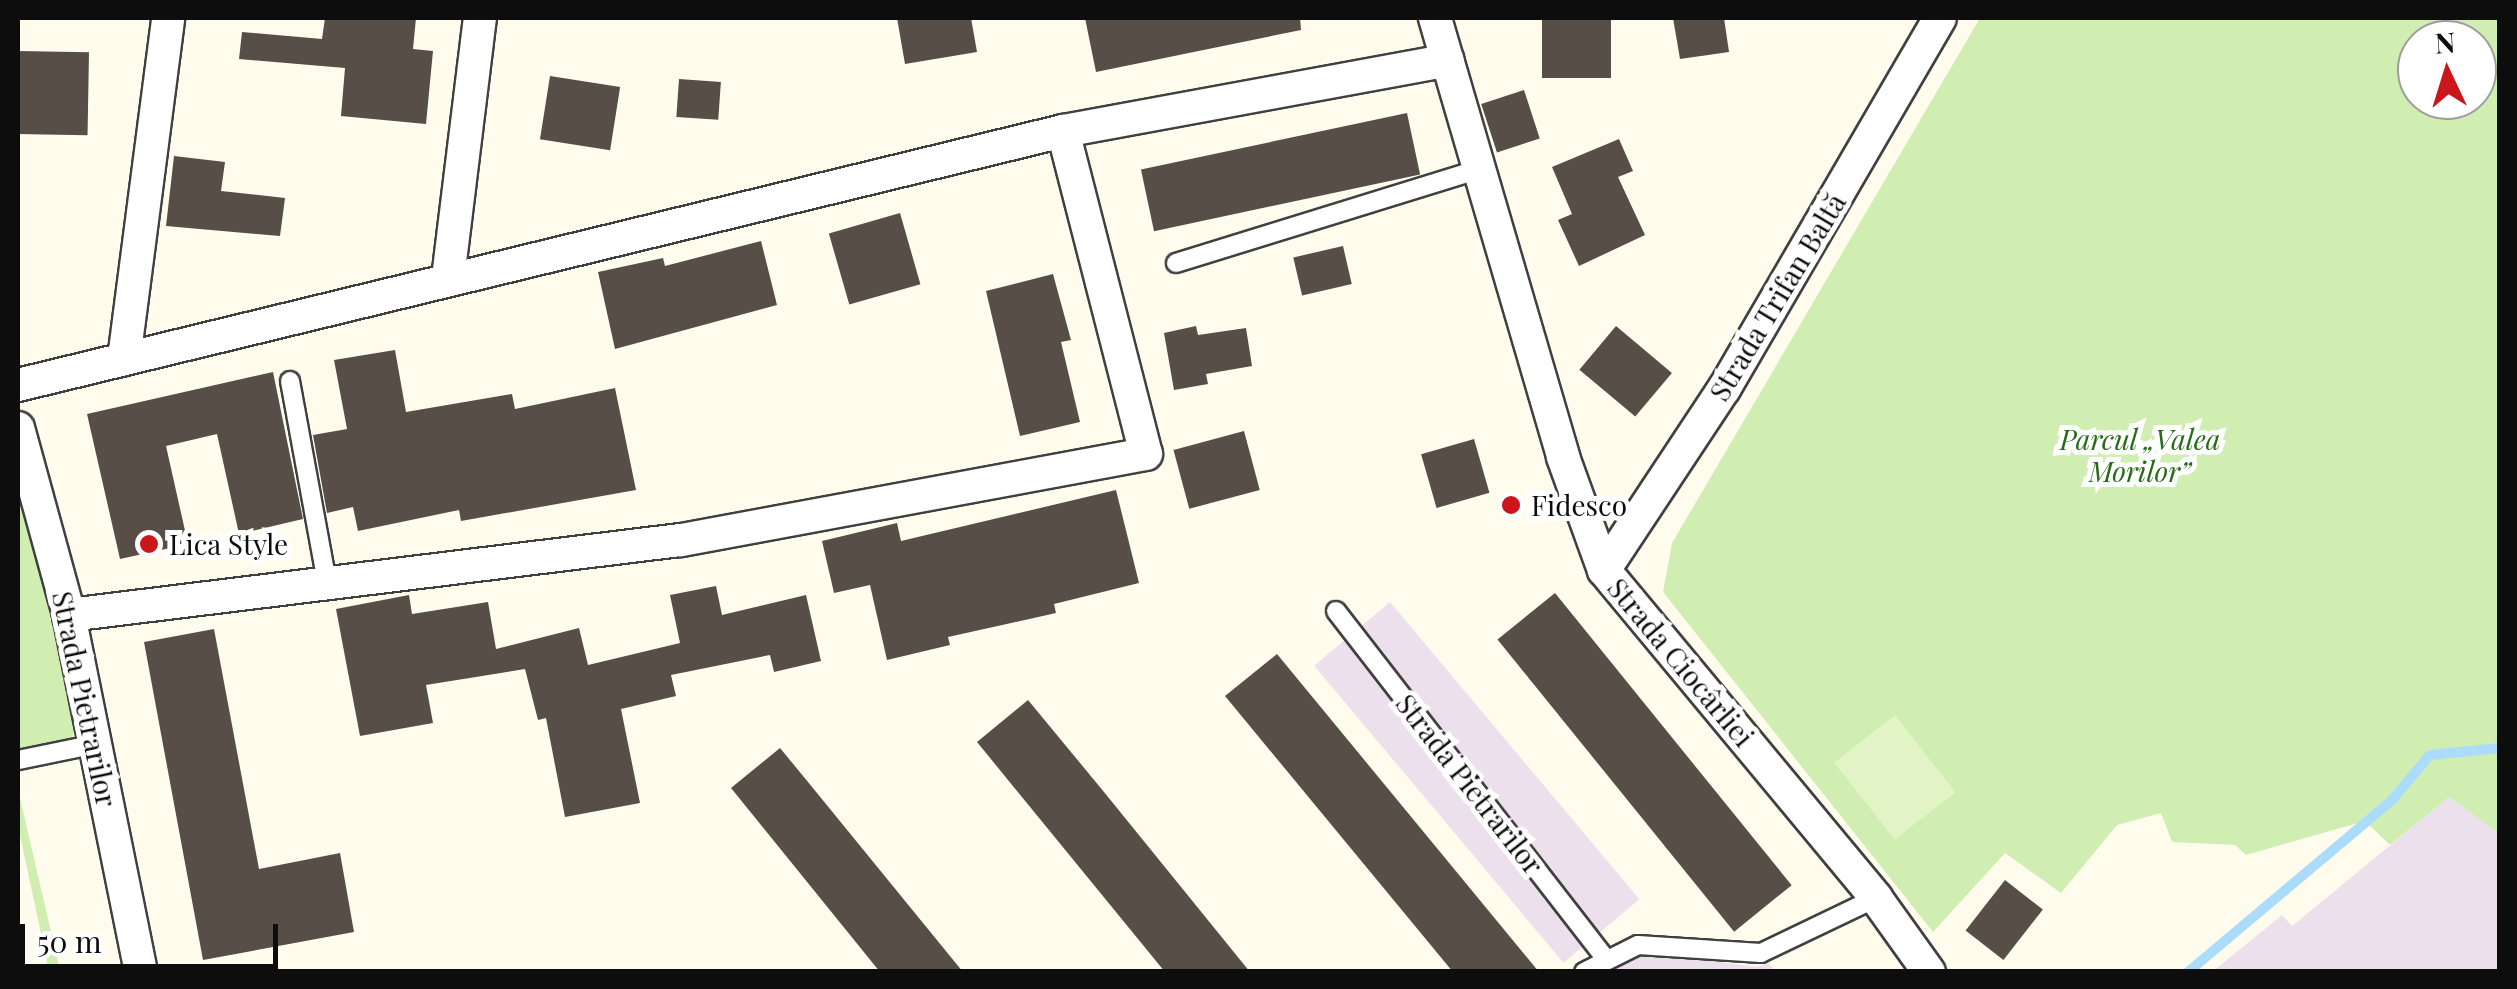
<!DOCTYPE html>
<html>
<head>
<meta charset="utf-8">
<style>
	body { margin:0 }
	#map { position:relative; width:2517px; height:989px; overflow:hidden; background:#fffced; font-family:"Playfair Display",serif }
	div>[style] { position:absolute }
	.industrial>* { inset:0; background:#ece0ed; transform-origin:0 0 }
	.green>* { inset:0; background:#d0eeb2 }
	.pitch>* { inset:0; background:#e2f4c5; transform-origin:0 0 }
	.stream>* { height:10px; margin:-5px; padding:0 5px; transform-origin:5px; border-radius:5px; background:#acdcfc }
	.building>* { inset:0; background:#574e48; transform-origin:0 0 }
	.roads { filter:drop-shadow(2px 0 #404040) drop-shadow(-2px 0 #404040) drop-shadow(0 2px #404040) drop-shadow(0 -2px #404040) }
	.lane>* { height:18px; margin:-9px; padding:0 9px; transform-origin:9px; border-radius:9px; background:#fff }
	.street>* { height:32px; margin:-16px; padding:0 16px; transform-origin:16px; border-radius:16px; background:#fff }
	.dots>* { width:28px; height:28px; translate:-50% -50%; box-sizing:border-box; border:5px solid #fff; border-radius:50% }
	span { translate:-50% -50%; white-space:nowrap; text-align:center; line-height:1.15; -webkit-text-stroke:10px #fff; paint-order:stroke }
	.street-label { font-size:28px; color:#0d0d0d }
	.park-label { font-size:28px; color:#266b17; font-style:italic }
	.poi-label { font-size:28px; color:#0d0d0d }
	.left { translate:0 -50%; text-align:left }
	.frame { position:absolute; inset:0; border:20px solid #0d0d0d; pointer-events:none }
	.north { position:absolute; left:2397px; top:20px; width:100px; height:100px; box-sizing:border-box; background:#fff; border:2px solid #9e9e9e; border-radius:50%; rotate:356deg; font-size:28px; font-weight:700; line-height:40px; text-align:center; color:#0d0d0d }
	.north::after { content:''; display:block; margin:auto; width:35px; height:45px; background:#cb171b; clip-path:polygon(50% 0,100% 100%,50% 72%,0 100%) }
	.scale { position:absolute; left:20px; top:924px; width:258px; height:45px; box-sizing:border-box; border:5px solid #0d0d0d; border-top:0; padding-left:12px; font-size:30px; line-height:35px; white-space:nowrap; color:#0d0d0d; -webkit-text-stroke:8px #fff; paint-order:stroke }
</style>
</head>
<body>
<div id="map">
	<div class="industrial">
		<div style="left:1390px;top:602px;width:388px;height:99px;rotate:50deg"></div>
		<div style="clip-path:polygon(2449px 797px,2499px 834px,2499px 971px,2212px 972px,2282px 915px,2292px 926px)"></div>
		<div style="clip-path:polygon(1650px 952px,1756px 967px,1769px 963px,1775px 971px,1614px 972px,1630px 957px)"></div>
	</div>
	<div class="green">
		<div style="clip-path:polygon(evenodd,1980px 18px,2499px 18px,2499px 834px,2449px 797px,2390px 845px,2365px 821px,2246px 855px,2235px 845px,2172px 842px,2161px 813px,2117px 825px,2061px 893px,2005px 853px,1933px 932px,1663px 592px,1672px 543px,1980px 18px,2417px 40px,2477px 40px,2477px 100px,2417px 100px,2417px 40px)"></div>
		<div style="clip-path:polygon(18px 490px,77px 721px,72px 738px,18px 753px)"></div>
		<div style="clip-path:polygon(18px 789px,60px 971px,49px 971px,18px 826px)"></div>
	</div>
	<div class="pitch">
		<div style="left:1895px;top:715px;width:98px;height:77px;rotate:52deg"></div>
	</div>
	<div class="stream">
		<div style="left:2188px;top:972px;width:267px;rotate:-40.1deg"></div>
		<div style="left:2392px;top:800px;width:59px;rotate:-49.8deg"></div>
		<div style="left:2430px;top:755px;width:70px;rotate:-5.7deg"></div>
	</div>
	<div class="building">
		<div style="clip-path:polygon(325px 18px,416px 18px,413px 49px,433px 51px,426px 124px,341px 116px,345px 68px,239px 59px,242px 32px,322px 39px)"></div>
		<div style="clip-path:polygon(897px 18px,971px 18px,977px 52px,905px 64px)"></div>
		<div style="clip-path:polygon(1085px 18px,1300px 18px,1301px 30px,1096px 72px)"></div>
		<div style="left:1542px;top:18px;width:69px;height:60px"></div>
		<div style="clip-path:polygon(1673px 18px,1724px 18px,1729px 52px,1680px 59px)"></div>
		<div style="left:18px;top:51px;width:71px;height:83px;rotate:1deg"></div>
		<div style="left:550px;top:76px;width:71px;height:64px;rotate:9deg"></div>
		<div style="left:679px;top:79px;width:42px;height:38px;rotate:4deg"></div>
		<div style="left:1524px;top:90px;width:51px;height:45px;rotate:72deg"></div>
		<div style="left:1407px;top:113px;width:63px;height:272px;rotate:78deg"></div>
		<div style="clip-path:polygon(1619px 139px,1633px 171px,1618px 177px,1645px 235px,1579px 266px,1558px 220px,1572px 214px,1552px 167px)"></div>
		<div style="clip-path:polygon(174px 156px,225px 162px,221px 191px,285px 198px,280px 236px,166px 226px)"></div>
		<div style="left:900px;top:213px;width:74px;height:74px;rotate:74deg"></div>
		<div style="clip-path:polygon(761px 241px,777px 305px,615px 349px,598px 272px,663px 258px,665px 266px)"></div>
		<div style="left:1343px;top:246px;width:39px;height:51px;rotate:77deg"></div>
		<div style="clip-path:polygon(1053px 274px,1071px 340px,1061px 342px,1080px 422px,1020px 436px,986px 291px)"></div>
		<div style="clip-path:polygon(1196px 326px,1198px 335px,1246px 328px,1252px 366px,1206px 374px,1208px 384px,1174px 390px,1164px 333px)"></div>
		<div style="left:1616px;top:326px;width:73px;height:57px;rotate:40deg"></div>
		<div style="clip-path:polygon(395px 350px,406px 412px,512px 394px,515px 409px,615px 388px,636px 490px,461px 521px,459px 510px,358px 531px,353px 507px,327px 513px,313px 435px,347px 429px,334px 360px)"></div>
		<div style="clip-path:polygon(273px 372px,303px 519px,239px 534px,217px 434px,166px 446px,188px 544px,120px 559px,87px 414px)"></div>
		<div style="left:1244px;top:431px;width:61px;height:73px;rotate:75deg"></div>
		<div style="left:1474px;top:439px;width:56px;height:55px;rotate:74deg"></div>
		<div style="clip-path:polygon(1116px 490px,1139px 583px,1054px 604px,1056px 613px,948px 637px,950px 645px,887px 660px,870px 585px,834px 593px,822px 541px,897px 523px,901px 541px)"></div>
		<div style="clip-path:polygon(716px 586px,722px 615px,806px 595px,821px 661px,774px 672px,770px 655px,671px 675px,676px 696px,621px 709px,640px 803px,565px 817px,546px 718px,538px 720px,525px 669px,426px 685px,433px 723px,360px 736px,336px 609px,409px 595px,412px 614px,488px 602px,496px 649px,579px 628px,588px 665px,680px 643px,670px 595px)"></div>
		<div style="left:1555px;top:593px;width:376px;height:74px;rotate:51deg"></div>
		<div style="clip-path:polygon(214px 629px,259px 869px,340px 853px,354px 932px,203px 960px,144px 642px)"></div>
		<div style="clip-path:polygon(1277px 654px,1539px 972px,1453px 972px,1225px 696px)"></div>
		<div style="clip-path:polygon(1028px 700px,1104px 792px,1250px 972px,1165px 972px,977px 742px)"></div>
		<div style="clip-path:polygon(780px 748px,808px 782px,963px 972px,880px 972px,731px 788px)"></div>
		<div style="left:2005px;top:880px;width:48px;height:64px;rotate:38deg"></div>
	</div>
	<div class="roads">
		<div class="lane">
			<div style="left:1176px;top:263px;width:318px;rotate:-17.2deg"></div>
			<div style="left:290px;top:381px;width:205px;rotate:79.6deg"></div>
			<div style="left:1336px;top:611px;width:438px;rotate:52.2deg"></div>
			<div style="left:18px;top:760px;width:80px;rotate:-11.6deg"></div>
			<div style="left:1584px;top:972px;width:60px;rotate:-26.6deg"></div>
			<div style="left:1638px;top:945px;width:123px;rotate:3.7deg"></div>
			<div style="left:1761px;top:953px;width:127px;rotate:-25.6deg"></div>
		</div>
		<div class="street">
			<div style="left:1435px;top:18px;width:457px;rotate:73.7deg"></div>
			<div style="left:1563px;top:457px;width:120px;rotate:70.1deg"></div>
			<div style="left:1604px;top:570px;width:426px;rotate:50.3deg"></div>
			<div style="left:1876px;top:898px;width:91px;rotate:54.4deg"></div>
			<div style="left:1063px;top:131px;width:391px;rotate:-10.4deg"></div>
			<div style="left:448px;top:278px;width:262px;rotate:-83deg"></div>
			<div style="left:124px;top:359px;width:344px;rotate:-82.6deg"></div>
			<div style="left:18px;top:385px;width:1075px;rotate:-13.66deg"></div>
			<div style="left:1063px;top:131px;width:333px;rotate:75.6deg"></div>
			<div style="left:1146px;top:454px;width:474px;rotate:169.5deg"></div>
			<div style="left:680px;top:540px;width:616px;rotate:173deg"></div>
			<div style="left:18px;top:428px;width:194px;rotate:74.7deg"></div>
			<div style="left:69px;top:615px;width:364px;rotate:78.6deg"></div>
			<div style="left:1604px;top:570px;width:217px;rotate:-56.5deg"></div>
			<div style="left:1724px;top:389px;width:429px;rotate:-59.8deg"></div>
		</div>
	</div>
	<div class="dots">
		<div style="left:1511px;top:505px;background:#cb171b"></div>
		<div style="left:149px;top:544px;background:#cb171b"></div>
	</div>
	<div class="street-label">
		<span style="left:1777px;top:297px;rotate:-59deg">Strada Trifan Baltă</span>
		<span style="left:1681px;top:662px;rotate:50deg">Strada Ciocârliei</span>
		<span style="left:85px;top:699px;rotate:78deg">Strada Pietrarilor</span>
		<span style="left:1470px;top:784px;rotate:52deg">Strada Pietrarilor</span>
	</div>
	<div class="park-label">
		<span style="left:2140px;top:455px">Parcul „Valea<br>Morilor”</span>
	</div>
	<div class="poi-label">
		<span class="left" style="left:1531px;top:505px">Fidesco</span>
		<span class="left" style="left:169px;top:544px">Lica Style</span>
	</div>
	<div class="frame"></div>
	<div class="north">N</div>
	<div class="scale">50 m</div>
</div>
</body>
</html>
